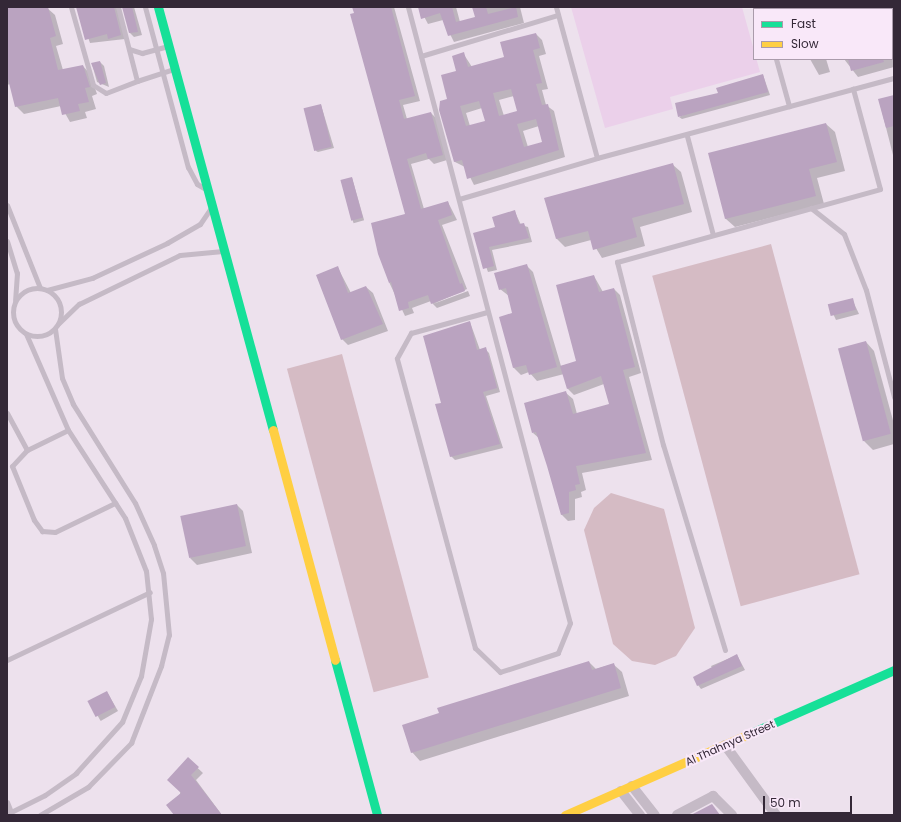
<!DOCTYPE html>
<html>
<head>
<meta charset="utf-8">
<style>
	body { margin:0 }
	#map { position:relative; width:901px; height:822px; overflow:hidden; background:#ede1ed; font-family:Poppins,sans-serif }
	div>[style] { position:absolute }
	.green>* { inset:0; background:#d5bbc4; transform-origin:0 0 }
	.plaza>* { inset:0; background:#ebd0ea }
	.shadow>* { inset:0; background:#0003; transform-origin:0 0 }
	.building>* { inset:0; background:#baa3c0; transform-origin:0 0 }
	.lane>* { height:5px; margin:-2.5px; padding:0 2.5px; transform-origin:2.5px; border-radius:2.5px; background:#c5bac6 }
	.lane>.ring { margin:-2.5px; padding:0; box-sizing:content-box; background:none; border:5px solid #c5bac6; border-radius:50% }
	.street>* { height:10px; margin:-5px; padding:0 5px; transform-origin:5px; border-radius:5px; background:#c5bac6 }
	.fast>* { height:9px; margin:-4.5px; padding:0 4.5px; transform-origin:4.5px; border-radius:4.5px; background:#16e098 }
	.slow>* { height:9px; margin:-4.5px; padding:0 4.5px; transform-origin:4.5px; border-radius:4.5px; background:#ffcf43 }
	span { translate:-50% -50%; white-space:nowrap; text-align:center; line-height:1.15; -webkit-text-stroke:4px #f9e8f9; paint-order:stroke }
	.street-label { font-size:11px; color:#342837 }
	.frame { position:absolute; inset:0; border:8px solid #342837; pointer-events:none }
	.legend { position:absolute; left:753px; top:8px; width:140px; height:52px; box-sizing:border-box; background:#f9e8f9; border:1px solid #aa9bab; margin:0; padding:5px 7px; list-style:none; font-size:12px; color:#342837 }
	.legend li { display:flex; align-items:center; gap:8px; height:20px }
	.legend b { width:20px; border:1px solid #aa9bab }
	.scale { position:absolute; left:763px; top:796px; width:89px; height:18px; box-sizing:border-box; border:2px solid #342837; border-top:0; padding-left:5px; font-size:12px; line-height:14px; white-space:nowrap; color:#342837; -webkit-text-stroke:3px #f9e8f9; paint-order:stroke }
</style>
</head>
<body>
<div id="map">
	<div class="green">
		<div style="left:771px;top:244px;width:342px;height:123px;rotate:75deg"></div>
		<div style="left:342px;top:354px;width:335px;height:57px;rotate:75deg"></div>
		<div style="clip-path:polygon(611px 493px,664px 509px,695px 628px,676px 656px,655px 665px,632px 661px,613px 644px,584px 530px,594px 508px)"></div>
	</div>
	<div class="plaza">
		<div style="clip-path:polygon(571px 7px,742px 7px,760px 72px,670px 97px,673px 109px,605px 128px)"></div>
	</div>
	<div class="shadow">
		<div style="clip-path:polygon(46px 7px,55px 15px,63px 44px,56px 46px,63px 70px,83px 66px,90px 74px,97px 94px,92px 96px,96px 109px,85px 112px,87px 118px,70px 122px,61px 106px,24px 114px,16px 106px,10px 84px,7px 85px,7px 9px)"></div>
		<div style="clip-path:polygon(77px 7px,121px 7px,118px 12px,125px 39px,90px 43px)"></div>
		<div style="clip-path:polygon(123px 7px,134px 7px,142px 35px,134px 37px,130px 33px)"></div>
		<div style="clip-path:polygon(353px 7px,394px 7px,420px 101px,403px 105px,407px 119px,431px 113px,436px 118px,447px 160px,434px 164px,429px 159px,411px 164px,424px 209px,448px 202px,457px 220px,442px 225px,467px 289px,433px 304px,468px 291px,470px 296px,437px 308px,432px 303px,431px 301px,412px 308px,414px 313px,405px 316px,389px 282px,406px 215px)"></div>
		<div style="clip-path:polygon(419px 7px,456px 7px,460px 22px,476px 18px,473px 7px,520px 7px,524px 23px,454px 42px,443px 20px,428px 24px)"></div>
		<div style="left:796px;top:7px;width:70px;height:2px"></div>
		<div style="clip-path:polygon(892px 14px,894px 67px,858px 77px,844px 59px,892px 59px)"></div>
		<div style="clip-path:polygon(evenodd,536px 34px,542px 40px,546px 54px,539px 56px,548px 89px,542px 90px,546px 105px,554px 111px,565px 157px,474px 185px,465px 167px,455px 162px,440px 110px,448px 100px,463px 53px,472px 67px,505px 58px,536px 34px,514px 96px,518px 112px,504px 116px,499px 100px,514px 96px,536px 34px,482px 108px,486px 122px,470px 126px,466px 113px,482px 108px,536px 34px,539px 126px,543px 143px,528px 147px,523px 131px,539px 126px)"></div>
		<div style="clip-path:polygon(810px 59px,826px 59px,830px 72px,819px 75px)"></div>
		<div style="clip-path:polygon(100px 62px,104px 66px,109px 87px,97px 82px,92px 64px)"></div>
		<div style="clip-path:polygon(763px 75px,770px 95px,682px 119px,679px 117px)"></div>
		<div style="clip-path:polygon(894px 96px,894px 159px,879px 100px)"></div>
		<div style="clip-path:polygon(321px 105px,334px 148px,318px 152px,316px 151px)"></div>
		<div style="clip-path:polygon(826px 124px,835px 132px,845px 171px,817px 178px,824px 204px,735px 227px,726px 219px,709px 154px)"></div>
		<div style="clip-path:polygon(672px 164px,681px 172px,692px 212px,640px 227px,645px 246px,602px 258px,591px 240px,565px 247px,557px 239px,546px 199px)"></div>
		<div style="left:352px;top:178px;width:44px;height:11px;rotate:74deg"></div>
		<div style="clip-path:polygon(515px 212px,521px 225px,528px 227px,532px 242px,492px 250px,497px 270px,488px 272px,474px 234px,496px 228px)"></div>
		<div style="clip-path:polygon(526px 265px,533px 272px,561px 366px,577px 362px,594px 276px,603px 292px,614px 289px,620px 295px,641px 373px,629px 377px,652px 460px,582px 473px,586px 490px,581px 492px,582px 497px,575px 499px,575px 520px,568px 521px,562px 515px,540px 439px,533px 433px,566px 393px,573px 399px,577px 414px,610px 405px,604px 384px,574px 395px,568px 389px,564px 374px,537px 381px,529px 372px,521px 375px,514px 368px,514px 314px,509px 296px,500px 289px)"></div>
		<div style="clip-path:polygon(338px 268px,351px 293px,366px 287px,373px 293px,388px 331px,348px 345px,342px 339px)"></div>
		<div style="clip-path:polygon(852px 299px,859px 314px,836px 320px,829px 305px)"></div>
		<div style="clip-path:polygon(470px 322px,480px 350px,485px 349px,489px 353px,500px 392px,486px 396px,503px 448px,455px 460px,451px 456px,442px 403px)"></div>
		<div style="clip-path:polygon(866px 342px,874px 351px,894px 424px,894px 444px,873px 450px,864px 441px)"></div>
		<div style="clip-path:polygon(237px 505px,243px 511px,252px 553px,197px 565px,190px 558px)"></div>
		<div style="clip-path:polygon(737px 655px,745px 670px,701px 689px,698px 685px,713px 670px,711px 666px)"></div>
		<div style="clip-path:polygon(589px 662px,596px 669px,613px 664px,622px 672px,629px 696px,420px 761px,412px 752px,440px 714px)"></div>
		<div style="left:107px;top:692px;width:22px;height:20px;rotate:60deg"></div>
		<div style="clip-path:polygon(188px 759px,203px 773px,196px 780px,222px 815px,175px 815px)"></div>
	</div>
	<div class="building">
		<div style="clip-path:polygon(7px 7px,48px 7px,56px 36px,50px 38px,58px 70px,83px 65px,90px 87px,85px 88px,89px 102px,78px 104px,80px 111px,62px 115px,58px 98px,15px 107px,7px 75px)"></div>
		<div style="clip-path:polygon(76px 7px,114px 7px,121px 35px,108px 39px,107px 34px,85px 40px)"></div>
		<div style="clip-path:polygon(122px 7px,132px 7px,138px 32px,129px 33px)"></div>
		<div style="clip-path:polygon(352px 7px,391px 7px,415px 96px,399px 100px,404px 119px,431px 112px,443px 155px,428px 159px,426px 153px,407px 159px,421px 209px,448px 201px,452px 215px,438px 220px,460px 284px,462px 283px,465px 291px,431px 304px,428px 295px,408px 302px,409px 308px,399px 311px,391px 282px,389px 283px,378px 254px,371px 223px,405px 214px,350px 14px,354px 13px)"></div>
		<div style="clip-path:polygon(418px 7px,452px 7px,456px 22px,475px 17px,472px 7px,486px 7px,488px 14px,516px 7px,518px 17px,448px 36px,440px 13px,421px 19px)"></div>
		<div style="clip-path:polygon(evenodd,536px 33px,540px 48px,533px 50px,542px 83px,536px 84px,542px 105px,548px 104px,559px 150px,467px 179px,462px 160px,454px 162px,439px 110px,440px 101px,447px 99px,441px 75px,456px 71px,452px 56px,464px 52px,468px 67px,504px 57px,500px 42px,536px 33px,511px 89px,517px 111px,499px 116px,493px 93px,511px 89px,536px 33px,479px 101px,485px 121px,466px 126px,460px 106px,479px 101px,536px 33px,536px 119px,542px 142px,524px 147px,517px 124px,536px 119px)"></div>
		<div style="clip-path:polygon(848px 59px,883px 59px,884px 62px,851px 71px)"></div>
		<div style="clip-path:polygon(100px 61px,106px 83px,100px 85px,91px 63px)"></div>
		<div style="clip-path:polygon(763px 74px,768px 92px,678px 117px,675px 103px,718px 93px,716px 88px)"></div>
		<div style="clip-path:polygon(894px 95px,894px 126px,886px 128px,878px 99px)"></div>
		<div style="left:321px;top:104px;width:44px;height:18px;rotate:76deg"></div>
		<div style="clip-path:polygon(826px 123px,837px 162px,809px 169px,816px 196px,725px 219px,708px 153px)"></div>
		<div style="clip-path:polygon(673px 163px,684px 204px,632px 218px,637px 237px,593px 250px,588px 231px,556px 239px,544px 198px)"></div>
		<div style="left:352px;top:177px;width:42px;height:12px;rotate:75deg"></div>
		<div style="clip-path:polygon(515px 210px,519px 224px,524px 223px,529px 238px,489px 247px,494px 266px,483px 269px,473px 233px,495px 227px,492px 217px)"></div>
		<div style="clip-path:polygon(527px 264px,557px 367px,529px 375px,526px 365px,513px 368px,499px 317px,512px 313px,506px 288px,499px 290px,494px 273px)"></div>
		<div style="clip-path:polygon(338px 266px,348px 293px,366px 286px,383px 324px,341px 340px,316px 275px)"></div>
		<div style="clip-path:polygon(594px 275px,599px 292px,614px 288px,635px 367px,623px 370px,646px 453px,576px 466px,580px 484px,575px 485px,576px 490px,569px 492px,569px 513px,561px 515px,547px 466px,536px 432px,532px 433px,524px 403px,566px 391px,573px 414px,609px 404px,601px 376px,567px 389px,560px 366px,576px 361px,556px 285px)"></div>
		<div style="left:853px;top:298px;width:12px;height:26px;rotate:76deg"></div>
		<div style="clip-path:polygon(470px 321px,477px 350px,486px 347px,497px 388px,483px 392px,500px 444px,450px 457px,435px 404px,441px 403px,423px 336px)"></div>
		<div style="left:866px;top:341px;width:96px;height:29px;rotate:75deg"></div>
		<div style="left:237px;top:504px;width:43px;height:58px;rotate:78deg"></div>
		<div style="clip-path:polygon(737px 654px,742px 666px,697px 686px,693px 677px)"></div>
		<div style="clip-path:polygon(589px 661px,592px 670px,614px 663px,621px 688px,411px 753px,402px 725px,439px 713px,437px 708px)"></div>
		<div style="left:107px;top:691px;width:18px;height:22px;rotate:63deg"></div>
		<div style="clip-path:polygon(188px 757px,199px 767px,191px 775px,222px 815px,174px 815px,166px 805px,181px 793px,167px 780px)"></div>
		<div style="clip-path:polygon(712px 804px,720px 815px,691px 815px)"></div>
	</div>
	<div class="lane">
		<div style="left:71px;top:7px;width:81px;rotate:74.2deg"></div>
		<div style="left:93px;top:85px;width:15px;rotate:32deg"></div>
		<div style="left:106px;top:93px;width:33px;rotate:-21deg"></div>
		<div style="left:137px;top:81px;width:76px;rotate:-104.4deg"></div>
		<div style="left:145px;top:7px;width:166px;rotate:75deg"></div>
		<div style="left:188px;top:167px;width:19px;rotate:62deg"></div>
		<div style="left:197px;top:184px;width:8px;rotate:30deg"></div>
		<div style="left:408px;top:7px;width:637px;rotate:75.27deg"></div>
		<div style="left:570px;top:623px;width:32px;rotate:112deg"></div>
		<div style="left:558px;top:653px;width:61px;rotate:161.9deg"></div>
		<div style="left:500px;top:672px;width:35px;rotate:-136deg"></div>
		<div style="left:475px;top:648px;width:300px;rotate:-105.1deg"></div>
		<div style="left:397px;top:358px;width:29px;rotate:-61deg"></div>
		<div style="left:411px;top:333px;width:79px;rotate:-15.4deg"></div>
		<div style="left:556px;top:7px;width:156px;rotate:74.8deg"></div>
		<div style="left:763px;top:7px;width:2px;rotate:90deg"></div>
		<div style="left:129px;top:49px;width:14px;rotate:17deg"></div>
		<div style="left:142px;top:53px;width:27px;rotate:-15deg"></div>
		<div style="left:421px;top:56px;width:143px;rotate:-16.7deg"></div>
		<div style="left:776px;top:59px;width:49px;rotate:74.5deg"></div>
		<div style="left:137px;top:81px;width:39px;rotate:-18deg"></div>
		<div style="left:687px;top:136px;width:102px;rotate:75.3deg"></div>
		<div style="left:459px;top:199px;width:144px;rotate:-16.5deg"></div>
		<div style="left:597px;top:158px;width:308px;rotate:-15.1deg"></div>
		<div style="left:7px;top:205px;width:89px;rotate:68.3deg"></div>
		<div style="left:811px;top:208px;width:42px;rotate:38.2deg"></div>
		<div style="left:844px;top:234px;width:60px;rotate:68.6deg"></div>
		<div style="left:866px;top:290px;width:111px;rotate:75.3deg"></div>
		<div style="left:7px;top:241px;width:34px;rotate:73deg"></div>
		<div style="left:17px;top:273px;width:27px;rotate:94deg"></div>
		<div class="ring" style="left:13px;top:288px;width:43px;height:43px"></div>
		<div style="left:47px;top:290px;width:47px;rotate:-14.9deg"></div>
		<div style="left:92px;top:278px;width:83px;rotate:-25deg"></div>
		<div style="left:167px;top:243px;width:38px;rotate:-30deg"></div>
		<div style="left:200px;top:224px;width:18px;rotate:-56deg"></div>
		<div style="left:59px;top:323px;width:28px;rotate:-44deg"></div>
		<div style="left:79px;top:304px;width:112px;rotate:-25.9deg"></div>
		<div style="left:180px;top:255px;width:43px;rotate:-5.3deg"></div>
		<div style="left:7px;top:413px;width:42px;rotate:61.6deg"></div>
		<div style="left:68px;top:430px;width:46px;rotate:154deg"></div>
		<div style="left:27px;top:450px;width:22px;rotate:133deg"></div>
		<div style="left:12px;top:466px;width:58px;rotate:67.8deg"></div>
		<div style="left:34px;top:520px;width:14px;rotate:54deg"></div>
		<div style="left:42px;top:531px;width:13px;rotate:4deg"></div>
		<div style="left:55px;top:532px;width:67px;rotate:-25.8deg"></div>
		<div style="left:725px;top:650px;width:214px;rotate:-106.8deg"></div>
		<div style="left:663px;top:445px;width:189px;rotate:-104.1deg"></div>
		<div style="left:617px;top:262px;width:273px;rotate:-15.5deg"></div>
		<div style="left:880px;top:189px;width:104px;rotate:-105.1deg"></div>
		<div style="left:7px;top:660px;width:158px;rotate:-25.4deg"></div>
		<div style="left:7px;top:802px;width:11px;rotate:68deg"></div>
		<div style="left:7px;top:814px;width:42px;rotate:-26.6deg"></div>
		<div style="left:45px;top:795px;width:38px;rotate:-35deg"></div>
		<div style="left:76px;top:773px;width:69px;rotate:-48deg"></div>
		<div style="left:122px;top:722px;width:50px;rotate:-67.6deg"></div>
		<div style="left:141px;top:676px;width:58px;rotate:-80deg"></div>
		<div style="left:151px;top:619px;width:48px;rotate:-95.9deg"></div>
		<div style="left:146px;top:571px;width:57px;rotate:-111.6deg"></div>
		<div style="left:125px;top:518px;width:105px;rotate:-122.9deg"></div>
		<div style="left:68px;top:430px;width:105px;rotate:-113.6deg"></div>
		<div style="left:40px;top:815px;width:56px;rotate:-30.3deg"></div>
		<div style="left:88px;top:787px;width:62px;rotate:-45.7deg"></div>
		<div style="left:131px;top:743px;width:83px;rotate:-68.7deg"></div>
		<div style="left:161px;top:666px;width:32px;rotate:-76deg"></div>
		<div style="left:169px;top:635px;width:62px;rotate:-95.5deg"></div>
		<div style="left:163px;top:573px;width:29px;rotate:-108deg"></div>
		<div style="left:154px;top:545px;width:46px;rotate:-114.3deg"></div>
		<div style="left:135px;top:503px;width:117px;rotate:-122.1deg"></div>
		<div style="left:73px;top:404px;width:28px;rotate:-113deg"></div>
		<div style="left:62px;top:378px;width:49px;rotate:-98.1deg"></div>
	</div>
	<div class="street">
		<div style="left:725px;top:745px;width:87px;rotate:53.9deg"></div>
		<div style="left:632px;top:786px;width:37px;rotate:52deg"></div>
		<div style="left:621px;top:791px;width:31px;rotate:52deg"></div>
		<div style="left:677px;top:815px;width:41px;rotate:-27.8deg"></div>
		<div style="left:713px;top:796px;width:27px;rotate:45deg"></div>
	</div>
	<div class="fast">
		<div style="left:158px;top:7px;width:438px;rotate:74.8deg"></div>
		<div style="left:335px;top:660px;width:161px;rotate:74.8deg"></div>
		<div style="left:751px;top:733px;width:156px;rotate:-23.8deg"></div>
	</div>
	<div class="slow">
		<div style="left:273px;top:430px;width:238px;rotate:74.9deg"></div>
		<div style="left:565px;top:815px;width:203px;rotate:-23.8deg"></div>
	</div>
	<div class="street-label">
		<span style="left:730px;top:743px;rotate:-24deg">Al Thahnya Street</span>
	</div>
	<div class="frame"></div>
	<ul class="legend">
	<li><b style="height:5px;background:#16e098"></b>Fast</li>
	<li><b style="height:5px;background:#ffcf43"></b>Slow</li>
	</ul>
	<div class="scale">50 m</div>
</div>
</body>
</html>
